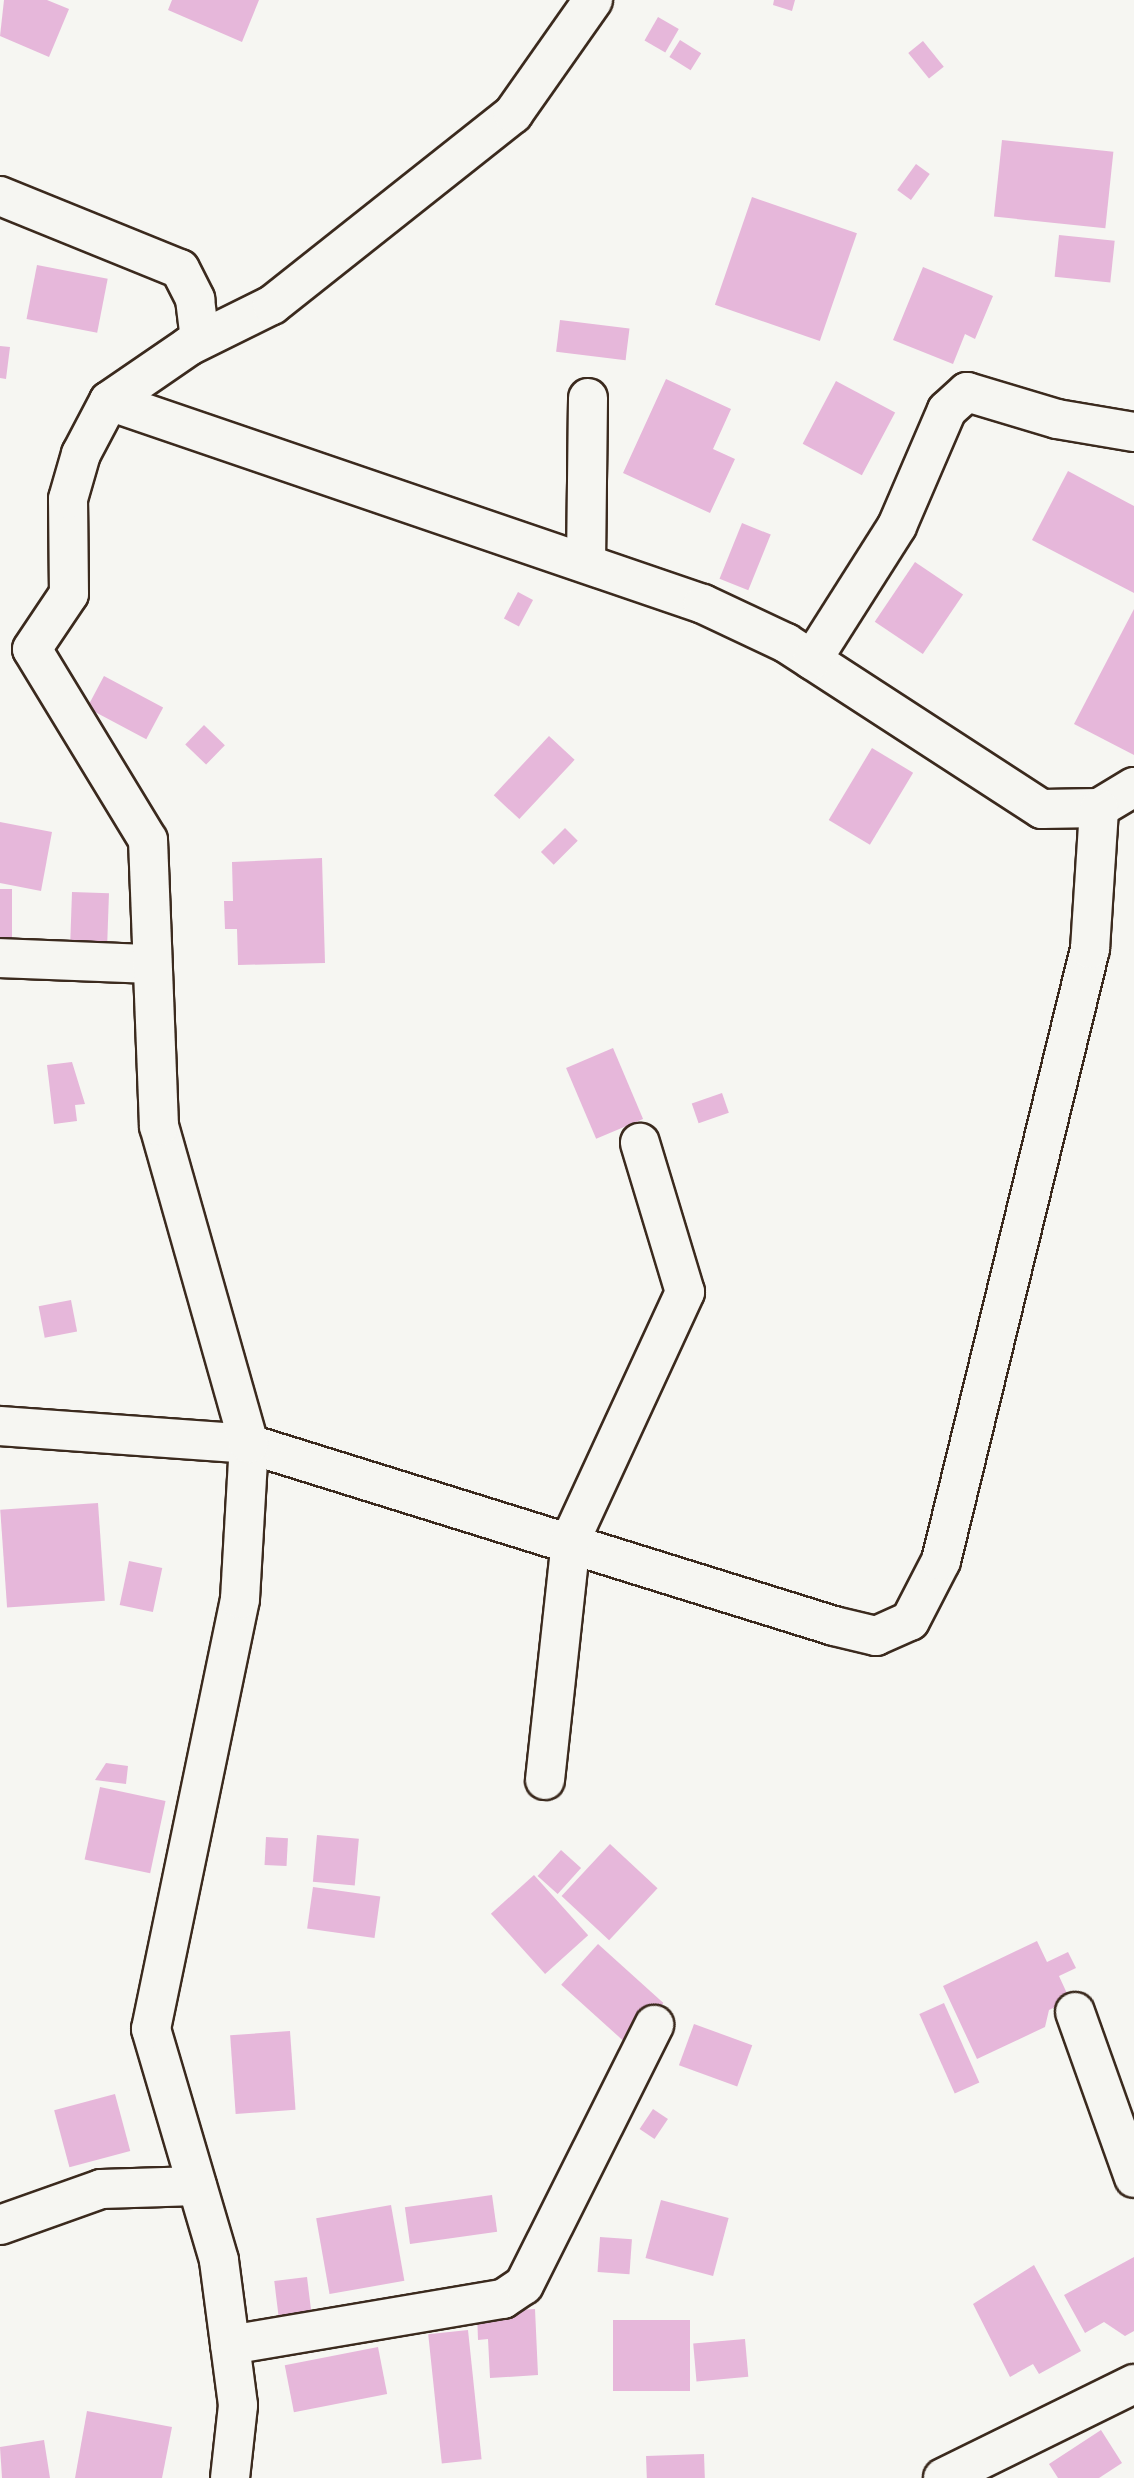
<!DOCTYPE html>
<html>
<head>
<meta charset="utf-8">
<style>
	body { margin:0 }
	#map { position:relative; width:1134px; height:2478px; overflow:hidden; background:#f6f6f2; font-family:Caveat,sans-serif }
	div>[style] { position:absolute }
	.building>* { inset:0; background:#e6b7da; transform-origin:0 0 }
	.roads { filter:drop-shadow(2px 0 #3b2a1e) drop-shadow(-2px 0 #3b2a1e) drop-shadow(0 2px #3b2a1e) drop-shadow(0 -2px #3b2a1e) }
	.street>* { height:38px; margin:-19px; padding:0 19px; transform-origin:19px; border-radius:19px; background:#f6f6f2 }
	span { translate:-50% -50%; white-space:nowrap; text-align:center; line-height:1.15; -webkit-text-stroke:6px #f6f6f2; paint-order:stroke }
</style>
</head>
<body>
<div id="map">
	<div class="building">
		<div style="clip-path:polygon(4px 0,47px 0,69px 9px,49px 57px,0 36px)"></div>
		<div style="clip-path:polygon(172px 0,259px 0,242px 42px,168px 10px)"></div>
		<div style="clip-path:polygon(774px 0,795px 0,792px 11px,773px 5px)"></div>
		<div style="left:658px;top:17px;width:24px;height:27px;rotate:30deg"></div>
		<div style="left:680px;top:40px;width:25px;height:20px;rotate:32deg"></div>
		<div style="left:923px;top:41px;width:33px;height:19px;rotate:51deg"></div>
		<div style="left:1002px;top:140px;width:112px;height:77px;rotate:6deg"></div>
		<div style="left:916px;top:164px;width:17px;height:32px;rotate:36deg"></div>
		<div style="left:752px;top:197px;width:111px;height:114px;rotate:19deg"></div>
		<div style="left:1059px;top:235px;width:56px;height:42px;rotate:6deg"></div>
		<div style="left:37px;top:265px;width:72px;height:55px;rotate:11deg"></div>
		<div style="clip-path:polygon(923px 267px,993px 296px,975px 339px,965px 334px,953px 364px,893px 340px)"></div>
		<div style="left:560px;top:320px;width:70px;height:32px;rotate:7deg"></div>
		<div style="clip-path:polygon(0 346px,10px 347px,6px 379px,0 378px)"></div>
		<div style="clip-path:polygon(666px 379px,731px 409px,713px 449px,735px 459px,710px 513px,623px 473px)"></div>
		<div style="left:836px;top:381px;width:67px;height:71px;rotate:28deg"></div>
		<div style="clip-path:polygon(1068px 471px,1134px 506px,1134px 593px,1032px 540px)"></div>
		<div style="left:742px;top:523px;width:31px;height:60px;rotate:22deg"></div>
		<div style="left:915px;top:562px;width:58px;height:72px;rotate:34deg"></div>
		<div style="left:518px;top:592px;width:17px;height:30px;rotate:28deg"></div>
		<div style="clip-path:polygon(1134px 609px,1134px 755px,1074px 724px)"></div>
		<div style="left:104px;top:676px;width:67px;height:36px;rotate:28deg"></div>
		<div style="left:204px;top:725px;width:29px;height:27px;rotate:44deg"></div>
		<div style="left:549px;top:736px;width:35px;height:81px;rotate:43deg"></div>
		<div style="left:872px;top:748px;width:48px;height:84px;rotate:31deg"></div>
		<div style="clip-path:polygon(0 822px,52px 832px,41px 891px,0 883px)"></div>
		<div style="left:565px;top:828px;width:18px;height:34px;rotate:45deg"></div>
		<div style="clip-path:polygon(322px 858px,325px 963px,238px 965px,237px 929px,225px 929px,224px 901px,233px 901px,232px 862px)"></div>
		<div style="left:0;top:889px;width:12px;height:54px"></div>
		<div style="left:72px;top:892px;width:37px;height:49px;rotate:2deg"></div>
		<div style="left:613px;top:1048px;width:77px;height:51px;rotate:67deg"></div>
		<div style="clip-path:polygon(72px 1062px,85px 1104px,75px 1105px,77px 1121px,54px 1124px,47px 1065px)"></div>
		<div style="left:722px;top:1093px;width:21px;height:32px;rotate:71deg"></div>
		<div style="left:71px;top:1300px;width:32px;height:33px;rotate:79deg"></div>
		<div style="left:98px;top:1503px;width:98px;height:98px;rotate:86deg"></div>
		<div style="left:129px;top:1561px;width:34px;height:45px;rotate:12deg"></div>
		<div style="clip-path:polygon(106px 1763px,128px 1766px,126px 1784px,95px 1780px)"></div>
		<div style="left:100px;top:1787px;width:67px;height:74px;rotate:12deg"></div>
		<div style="left:317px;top:1835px;width:42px;height:47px;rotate:5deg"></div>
		<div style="left:266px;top:1837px;width:22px;height:28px;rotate:3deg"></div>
		<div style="left:610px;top:1844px;width:65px;height:71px;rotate:43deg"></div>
		<div style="left:561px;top:1850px;width:27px;height:35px;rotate:42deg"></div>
		<div style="left:534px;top:1875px;width:81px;height:58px;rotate:48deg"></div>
		<div style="left:313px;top:1887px;width:68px;height:42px;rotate:8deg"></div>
		<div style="clip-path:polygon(1037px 1941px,1047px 1962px,1068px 1952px,1076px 1968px,1059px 1976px,1070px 2000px,1049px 2010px,1045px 2027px,977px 2059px,943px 1986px)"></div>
		<div style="left:598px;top:1944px;width:88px;height:55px;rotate:42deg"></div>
		<div style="left:944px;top:2003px;width:87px;height:27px;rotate:66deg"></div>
		<div style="left:694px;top:2024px;width:62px;height:44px;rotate:20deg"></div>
		<div style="left:290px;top:2031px;width:79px;height:60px;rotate:86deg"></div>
		<div style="left:115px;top:2094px;width:59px;height:63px;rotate:75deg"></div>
		<div style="left:653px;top:2109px;width:18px;height:24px;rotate:34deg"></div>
		<div style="left:492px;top:2195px;width:37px;height:88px;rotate:82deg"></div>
		<div style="left:661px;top:2200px;width:70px;height:60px;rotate:15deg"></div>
		<div style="left:391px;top:2205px;width:77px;height:76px;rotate:80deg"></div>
		<div style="left:600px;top:2237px;width:32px;height:35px;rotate:4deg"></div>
		<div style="clip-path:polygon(1134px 2257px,1134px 2331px,1125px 2336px,1104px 2322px,1085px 2333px,1064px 2295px)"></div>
		<div style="clip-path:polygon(1034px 2265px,1081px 2351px,1039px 2374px,1033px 2364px,1010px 2377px,973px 2304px)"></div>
		<div style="left:307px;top:2277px;width:39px;height:33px;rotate:83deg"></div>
		<div style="clip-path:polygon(535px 2309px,538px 2375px,490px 2378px,488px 2339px,478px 2340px,477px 2312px)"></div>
		<div style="left:613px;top:2320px;width:77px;height:71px"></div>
		<div style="left:468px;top:2330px;width:130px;height:40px;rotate:84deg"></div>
		<div style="left:745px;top:2339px;width:38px;height:52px;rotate:85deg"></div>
		<div style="left:378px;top:2347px;width:48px;height:95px;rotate:79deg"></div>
		<div style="clip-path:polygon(87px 2411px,172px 2427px,162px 2478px,75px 2478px)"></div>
		<div style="clip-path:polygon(1101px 2430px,1122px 2463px,1099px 2478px,1058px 2478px,1049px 2464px)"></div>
		<div style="clip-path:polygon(44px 2440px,50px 2478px,2px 2478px,0 2447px)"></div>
		<div style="left:704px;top:2454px;width:24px;height:58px;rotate:88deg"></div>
	</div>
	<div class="roads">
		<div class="street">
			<div style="left:0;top:196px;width:194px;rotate:22.1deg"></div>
			<div style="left:180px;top:269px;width:34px;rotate:63deg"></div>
			<div style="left:195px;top:299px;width:41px;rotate:83deg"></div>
			<div style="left:109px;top:401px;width:628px;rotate:18.87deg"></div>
			<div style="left:703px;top:604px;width:92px;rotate:25.2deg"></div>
			<div style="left:786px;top:643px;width:305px;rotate:33deg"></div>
			<div style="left:1042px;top:809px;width:57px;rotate:-1deg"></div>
			<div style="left:1099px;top:808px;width:41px;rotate:-31deg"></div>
			<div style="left:586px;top:563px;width:165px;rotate:-89.3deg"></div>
			<div style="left:812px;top:660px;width:159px;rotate:-57.6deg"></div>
			<div style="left:897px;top:526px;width:126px;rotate:-66.7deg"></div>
			<div style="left:947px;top:410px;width:27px;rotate:-42deg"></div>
			<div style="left:967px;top:392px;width:94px;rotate:16.7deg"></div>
			<div style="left:1057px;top:419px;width:78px;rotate:9.6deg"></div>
			<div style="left:0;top:958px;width:152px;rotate:2.3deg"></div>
			<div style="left:0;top:1426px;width:250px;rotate:4.1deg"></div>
			<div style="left:249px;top:1444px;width:613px;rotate:17.28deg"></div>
			<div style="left:834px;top:1626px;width:43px;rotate:13.4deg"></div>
			<div style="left:876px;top:1636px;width:37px;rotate:-24deg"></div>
			<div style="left:910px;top:1621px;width:68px;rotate:-62.7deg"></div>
			<div style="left:941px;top:1561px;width:630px;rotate:-76.32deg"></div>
			<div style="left:1090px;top:949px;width:141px;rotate:-86.3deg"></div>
			<div style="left:545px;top:1780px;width:242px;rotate:-83.8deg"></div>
			<div style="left:571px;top:1539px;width:272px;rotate:-65.2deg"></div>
			<div style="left:685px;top:1292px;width:156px;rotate:-106.8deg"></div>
			<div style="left:1075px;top:2012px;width:176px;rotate:70.4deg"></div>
			<div style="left:0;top:2225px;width:107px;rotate:-19.6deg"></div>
			<div style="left:101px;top:2189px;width:96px;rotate:-1.8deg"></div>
			<div style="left:230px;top:2345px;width:277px;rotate:-9.6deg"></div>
			<div style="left:503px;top:2299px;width:25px;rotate:-34deg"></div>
			<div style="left:524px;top:2285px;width:291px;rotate:-63.4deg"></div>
			<div style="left:230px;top:2478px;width:73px;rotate:-83.7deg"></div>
			<div style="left:238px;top:2405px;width:146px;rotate:-97.5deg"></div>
			<div style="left:219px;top:2260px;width:241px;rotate:-106.4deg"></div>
			<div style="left:151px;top:2029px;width:439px;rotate:-78.3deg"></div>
			<div style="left:240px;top:1599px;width:155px;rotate:-86.7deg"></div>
			<div style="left:249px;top:1444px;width:330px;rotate:-105.8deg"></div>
			<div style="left:159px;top:1126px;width:286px;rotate:-92.2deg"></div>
			<div style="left:148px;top:840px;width:223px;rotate:-121.3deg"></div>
			<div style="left:32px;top:649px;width:66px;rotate:-56.1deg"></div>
			<div style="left:69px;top:594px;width:95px;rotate:-90.6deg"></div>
			<div style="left:68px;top:499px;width:47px;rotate:-73.9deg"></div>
			<div style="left:81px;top:454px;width:60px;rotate:-62.2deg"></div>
			<div style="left:109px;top:401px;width:97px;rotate:-34.5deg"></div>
			<div style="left:189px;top:346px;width:93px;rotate:-26.3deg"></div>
			<div style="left:272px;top:305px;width:308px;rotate:-38.4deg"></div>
			<div style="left:513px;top:114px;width:139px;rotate:-54.9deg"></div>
			<div style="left:943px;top:2478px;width:213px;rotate:-26.2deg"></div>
		</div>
	</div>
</div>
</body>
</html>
